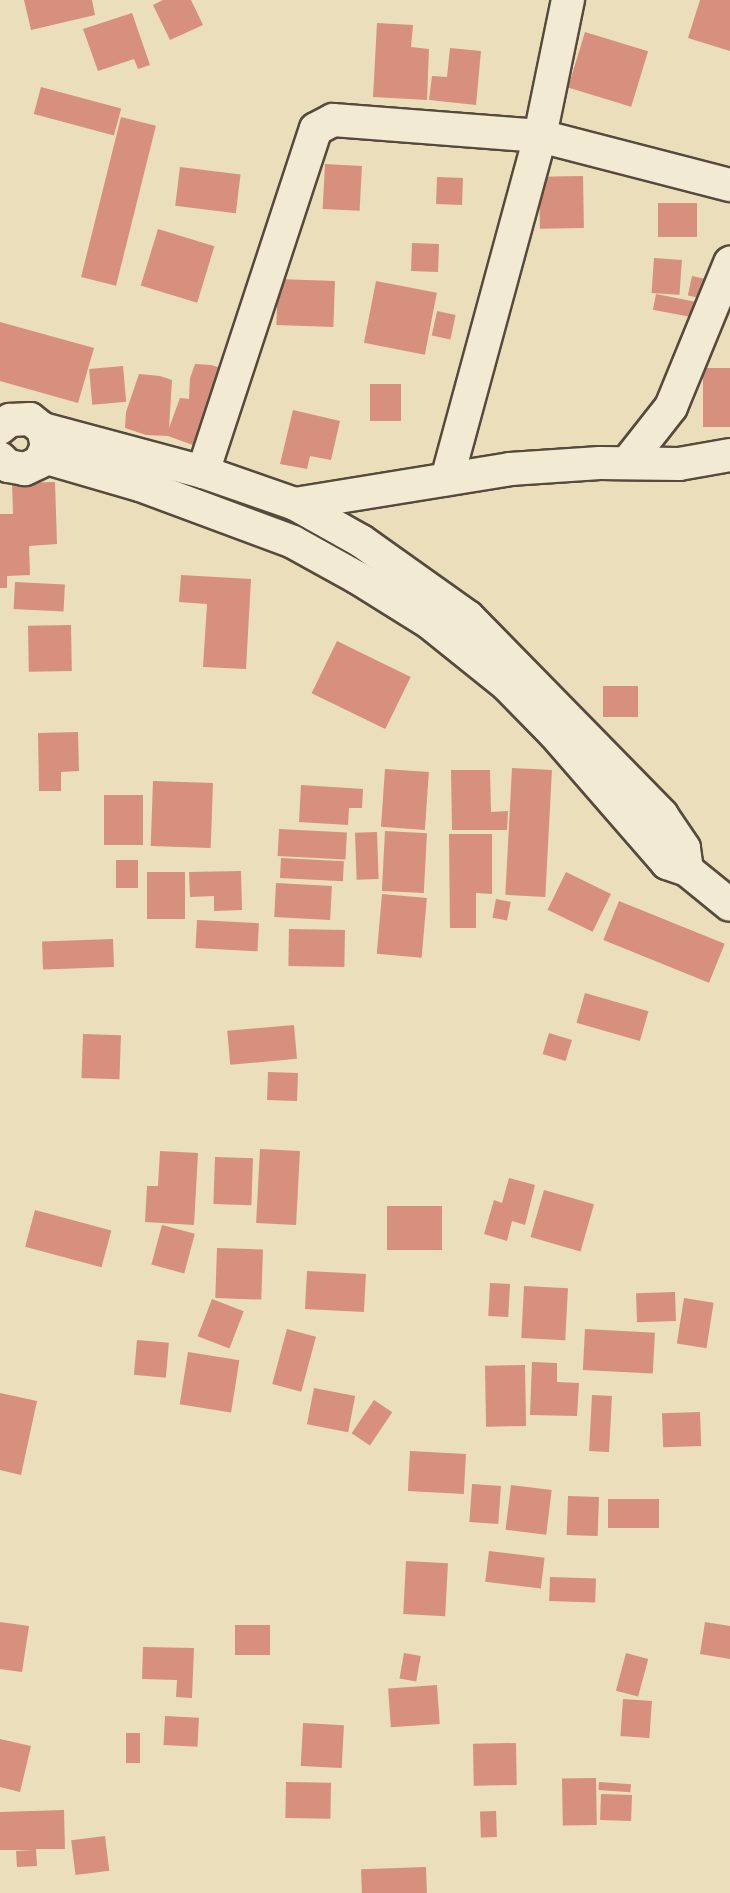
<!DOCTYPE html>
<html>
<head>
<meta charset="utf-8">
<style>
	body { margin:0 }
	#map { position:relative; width:730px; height:1893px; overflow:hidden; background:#ebdebb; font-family:"Old Standard TT",serif }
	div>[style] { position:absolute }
	.building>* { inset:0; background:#d6907d; transform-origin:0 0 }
	.roads { filter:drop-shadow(2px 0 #564a3d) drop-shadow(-2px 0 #564a3d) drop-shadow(0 2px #564a3d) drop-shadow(0 -2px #564a3d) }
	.minor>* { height:32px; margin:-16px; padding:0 16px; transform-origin:16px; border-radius:16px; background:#f2ead3 }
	span { translate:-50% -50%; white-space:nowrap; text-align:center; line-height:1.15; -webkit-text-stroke:6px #f2ead3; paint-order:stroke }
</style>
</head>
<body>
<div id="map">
	<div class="building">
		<div style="clip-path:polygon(24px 0,92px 0,95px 15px,31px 30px)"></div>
		<div style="clip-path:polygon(163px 0,191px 0,203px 25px,170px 40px,153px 5px)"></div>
		<div style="clip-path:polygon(700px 0,730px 0,730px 51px,688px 38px)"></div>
		<div style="clip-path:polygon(132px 13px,150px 65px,138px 69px,134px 59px,98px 71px,83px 29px)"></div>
		<div style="clip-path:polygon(377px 23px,413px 25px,411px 47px,429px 49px,427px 100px,373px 97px)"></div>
		<div style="left:585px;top:32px;width:66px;height:58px;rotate:17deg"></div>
		<div style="clip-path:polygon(450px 48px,481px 51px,476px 105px,429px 100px,432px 76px,447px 77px)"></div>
		<div style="left:41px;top:87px;width:83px;height:28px;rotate:15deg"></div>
		<div style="left:121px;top:117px;width:36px;height:165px;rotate:14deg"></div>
		<div style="left:325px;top:164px;width:37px;height:45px;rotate:3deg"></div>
		<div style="left:180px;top:167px;width:61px;height:39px;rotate:7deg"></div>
		<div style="left:583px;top:176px;width:52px;height:44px;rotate:89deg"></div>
		<div style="left:437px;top:177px;width:26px;height:27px;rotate:2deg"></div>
		<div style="left:658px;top:203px;width:39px;height:34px"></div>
		<div style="left:158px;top:229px;width:59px;height:59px;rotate:17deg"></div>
		<div style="left:412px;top:243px;width:27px;height:28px;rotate:2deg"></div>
		<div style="left:654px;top:258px;width:28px;height:35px;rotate:4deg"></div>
		<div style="left:692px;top:276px;width:14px;height:20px;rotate:12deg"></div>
		<div style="left:278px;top:279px;width:57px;height:46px;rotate:2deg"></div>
		<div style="left:376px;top:281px;width:62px;height:63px;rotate:11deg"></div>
		<div style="left:656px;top:294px;width:44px;height:16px;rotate:11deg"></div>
		<div style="left:437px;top:311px;width:19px;height:25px;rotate:12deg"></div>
		<div style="clip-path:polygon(0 322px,94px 348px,78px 403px,0 381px)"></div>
		<div style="clip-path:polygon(195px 364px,211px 365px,228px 370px,201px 448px,168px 436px,146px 435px,125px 428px,126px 412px,139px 374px,160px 376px,172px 380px,169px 428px,180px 398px,189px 399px,190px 378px)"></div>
		<div style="left:123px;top:366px;width:36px;height:34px;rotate:85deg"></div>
		<div style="left:730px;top:368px;width:59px;height:27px;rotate:90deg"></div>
		<div style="left:370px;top:384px;width:31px;height:37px"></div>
		<div style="clip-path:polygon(293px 410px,340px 421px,331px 460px,310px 456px,307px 469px,280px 464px)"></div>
		<div style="clip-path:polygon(55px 482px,57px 544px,29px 546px,30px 575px,7px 576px,7px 588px,0 588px,0 514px,13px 514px,12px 483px)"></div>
		<div style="clip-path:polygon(181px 575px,251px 579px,246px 669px,203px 667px,207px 604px,179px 602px)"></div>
		<div style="left:15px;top:582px;width:50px;height:27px;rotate:3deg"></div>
		<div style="left:71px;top:625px;width:46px;height:43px;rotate:89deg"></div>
		<div style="left:337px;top:641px;width:82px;height:58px;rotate:26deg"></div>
		<div style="left:638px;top:686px;width:31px;height:35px;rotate:90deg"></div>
		<div style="clip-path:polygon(78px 732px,79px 771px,61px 772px,61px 791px,39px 791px,38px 733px)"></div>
		<div style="left:512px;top:768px;width:40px;height:127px;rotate:3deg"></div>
		<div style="left:385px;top:769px;width:44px;height:58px;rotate:4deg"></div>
		<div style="clip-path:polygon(451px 770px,490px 770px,491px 812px,508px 811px,507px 830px,452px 830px)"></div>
		<div style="left:153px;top:781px;width:60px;height:65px;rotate:2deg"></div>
		<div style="clip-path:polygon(301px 785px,363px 789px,362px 808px,349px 808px,348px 825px,299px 822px)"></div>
		<div style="left:104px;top:795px;width:39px;height:50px"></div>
		<div style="left:279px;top:829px;width:68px;height:27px;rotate:3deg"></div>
		<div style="left:385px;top:831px;width:42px;height:60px;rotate:3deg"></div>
		<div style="left:377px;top:832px;width:47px;height:22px;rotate:88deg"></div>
		<div style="clip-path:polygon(449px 834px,492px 834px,492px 894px,476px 893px,476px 928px,450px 928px)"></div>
		<div style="left:281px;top:858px;width:63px;height:20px;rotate:3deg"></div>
		<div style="left:116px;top:860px;width:22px;height:28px"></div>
		<div style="clip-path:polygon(241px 871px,242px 910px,214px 911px,214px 896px,190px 897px,189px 872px)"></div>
		<div style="left:147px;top:872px;width:38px;height:47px"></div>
		<div style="left:566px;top:872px;width:50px;height:42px;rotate:26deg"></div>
		<div style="left:276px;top:883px;width:56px;height:34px;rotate:3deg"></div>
		<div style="left:382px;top:894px;width:45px;height:60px;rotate:5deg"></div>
		<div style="left:496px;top:899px;width:15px;height:19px;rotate:11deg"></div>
		<div style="left:619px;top:901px;width:114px;height:42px;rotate:22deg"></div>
		<div style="left:197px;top:920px;width:62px;height:28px;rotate:3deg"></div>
		<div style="left:289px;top:929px;width:56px;height:37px;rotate:1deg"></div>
		<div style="left:113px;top:939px;width:28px;height:71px;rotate:88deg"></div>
		<div style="left:585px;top:993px;width:66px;height:31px;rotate:16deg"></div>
		<div style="left:294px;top:1025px;width:34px;height:67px;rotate:85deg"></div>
		<div style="left:549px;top:1033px;width:24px;height:22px;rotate:17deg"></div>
		<div style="left:83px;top:1034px;width:38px;height:44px;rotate:2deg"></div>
		<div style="left:268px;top:1072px;width:30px;height:28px;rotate:2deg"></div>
		<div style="left:260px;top:1149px;width:40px;height:74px;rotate:3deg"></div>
		<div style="clip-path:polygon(160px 1151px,198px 1153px,194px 1225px,145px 1222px,147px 1186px,158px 1186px)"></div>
		<div style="left:215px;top:1157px;width:38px;height:47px;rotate:2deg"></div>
		<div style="clip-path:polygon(509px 1178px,535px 1185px,525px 1225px,512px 1221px,507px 1241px,484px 1234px,494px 1200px,502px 1203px)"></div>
		<div style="left:544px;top:1190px;width:52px;height:49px;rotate:16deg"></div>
		<div style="left:387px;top:1206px;width:55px;height:44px"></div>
		<div style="left:35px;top:1210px;width:79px;height:38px;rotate:15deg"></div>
		<div style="left:162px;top:1225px;width:34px;height:41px;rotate:15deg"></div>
		<div style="left:217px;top:1248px;width:46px;height:50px;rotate:2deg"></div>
		<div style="left:307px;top:1271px;width:59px;height:38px;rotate:3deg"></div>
		<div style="left:490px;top:1283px;width:20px;height:33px;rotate:3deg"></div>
		<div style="left:524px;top:1286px;width:44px;height:52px;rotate:3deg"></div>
		<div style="left:675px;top:1292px;width:29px;height:39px;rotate:88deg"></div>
		<div style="left:684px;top:1298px;width:30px;height:46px;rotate:9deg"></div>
		<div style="left:212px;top:1299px;width:34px;height:40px;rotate:21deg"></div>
		<div style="left:287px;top:1329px;width:30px;height:57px;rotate:15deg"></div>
		<div style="left:585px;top:1329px;width:70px;height:41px;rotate:3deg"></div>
		<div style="left:137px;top:1340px;width:32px;height:35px;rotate:5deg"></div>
		<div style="left:188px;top:1352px;width:52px;height:53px;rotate:9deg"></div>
		<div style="clip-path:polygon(532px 1362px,557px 1363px,557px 1382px,579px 1383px,577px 1416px,530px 1415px)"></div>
		<div style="left:525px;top:1365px;width:61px;height:40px;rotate:89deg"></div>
		<div style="left:314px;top:1388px;width:42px;height:37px;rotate:11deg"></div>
		<div style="clip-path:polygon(0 1393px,37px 1401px,21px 1475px,0 1470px)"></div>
		<div style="left:592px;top:1395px;width:20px;height:56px;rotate:3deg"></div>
		<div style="left:374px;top:1400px;width:22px;height:40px;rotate:34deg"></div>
		<div style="left:700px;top:1412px;width:34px;height:38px;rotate:88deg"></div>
		<div style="left:410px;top:1451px;width:56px;height:40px;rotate:3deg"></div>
		<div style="left:472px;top:1484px;width:29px;height:38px;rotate:4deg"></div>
		<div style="left:511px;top:1485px;width:41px;height:45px;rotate:7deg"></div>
		<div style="left:568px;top:1496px;width:31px;height:39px;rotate:2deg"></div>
		<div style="left:608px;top:1499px;width:51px;height:29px"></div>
		<div style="left:489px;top:1551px;width:56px;height:31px;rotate:7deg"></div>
		<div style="left:406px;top:1561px;width:42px;height:53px;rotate:3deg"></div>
		<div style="left:550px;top:1577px;width:46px;height:24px;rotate:2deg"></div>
		<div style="clip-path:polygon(0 1622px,29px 1626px,22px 1672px,0 1669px)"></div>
		<div style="clip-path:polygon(705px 1622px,730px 1626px,730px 1659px,700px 1654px)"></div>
		<div style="left:235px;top:1625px;width:35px;height:30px"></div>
		<div style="clip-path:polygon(143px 1647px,194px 1648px,192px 1698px,176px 1697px,177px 1680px,142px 1679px)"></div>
		<div style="left:404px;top:1653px;width:17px;height:26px;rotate:10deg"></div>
		<div style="left:626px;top:1653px;width:23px;height:39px;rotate:15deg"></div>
		<div style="left:437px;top:1685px;width:39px;height:49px;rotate:86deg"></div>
		<div style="left:623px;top:1699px;width:29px;height:37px;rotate:4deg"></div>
		<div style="left:165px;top:1716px;width:34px;height:29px;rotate:3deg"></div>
		<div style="left:303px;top:1723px;width:41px;height:43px;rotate:3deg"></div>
		<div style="left:126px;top:1733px;width:14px;height:30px"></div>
		<div style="clip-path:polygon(0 1739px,31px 1746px,20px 1792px,0 1787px)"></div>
		<div style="left:516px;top:1743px;width:42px;height:43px;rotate:89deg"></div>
		<div style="left:596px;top:1778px;width:47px;height:34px;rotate:89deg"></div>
		<div style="left:286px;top:1782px;width:45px;height:36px;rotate:1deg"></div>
		<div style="left:599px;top:1782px;width:32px;height:8px;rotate:4deg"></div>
		<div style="left:601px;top:1794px;width:31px;height:26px;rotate:2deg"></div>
		<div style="clip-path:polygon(64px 1810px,65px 1849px,36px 1849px,37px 1866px,17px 1867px,16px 1851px,33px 1850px,0 1850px,0 1812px)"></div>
		<div style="left:496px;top:1811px;width:26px;height:16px;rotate:88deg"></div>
		<div style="left:105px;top:1836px;width:35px;height:34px;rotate:83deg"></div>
		<div style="left:426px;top:1867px;width:26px;height:65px;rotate:88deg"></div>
	</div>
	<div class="roads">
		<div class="minor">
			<div style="left:0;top:428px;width:13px;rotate:-39deg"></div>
			<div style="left:10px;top:420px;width:20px;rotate:-3deg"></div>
			<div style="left:30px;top:419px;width:16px;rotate:38deg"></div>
			<div style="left:43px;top:429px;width:17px;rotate:77deg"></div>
			<div style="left:47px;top:446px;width:17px;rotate:114deg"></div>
			<div style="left:40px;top:462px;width:17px;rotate:155deg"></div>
			<div style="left:25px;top:469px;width:17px;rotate:-170deg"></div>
			<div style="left:8px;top:466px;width:11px;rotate:-135deg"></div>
			<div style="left:43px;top:457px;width:101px;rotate:16.1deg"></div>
			<div style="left:140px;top:485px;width:163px;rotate:20.4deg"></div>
			<div style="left:293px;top:542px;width:74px;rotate:29deg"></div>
			<div style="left:358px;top:578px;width:85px;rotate:32deg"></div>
			<div style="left:430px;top:623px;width:99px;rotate:38.8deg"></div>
			<div style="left:507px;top:685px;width:69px;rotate:45.6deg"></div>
			<div style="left:555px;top:734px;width:171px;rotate:49deg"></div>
			<div style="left:667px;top:863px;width:21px;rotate:19deg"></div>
			<div style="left:687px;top:870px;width:22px;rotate:-98deg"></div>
			<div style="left:684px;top:848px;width:40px;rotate:-124deg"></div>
			<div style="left:662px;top:815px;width:277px;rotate:-134.4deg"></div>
			<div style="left:468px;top:617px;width:131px;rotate:-144.6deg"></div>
			<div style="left:361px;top:541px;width:76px;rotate:-150.7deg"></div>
			<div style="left:295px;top:504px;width:97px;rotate:-160.8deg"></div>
			<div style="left:203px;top:472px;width:166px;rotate:-165deg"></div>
			<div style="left:627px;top:463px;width:71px;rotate:-51.8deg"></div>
			<div style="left:671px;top:407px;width:156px;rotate:-67.7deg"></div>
			<div style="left:203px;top:472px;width:361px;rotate:-71.8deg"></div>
			<div style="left:316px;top:129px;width:19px;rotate:-28deg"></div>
			<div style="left:333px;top:120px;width:208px;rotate:4.4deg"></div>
			<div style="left:540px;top:136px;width:196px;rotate:14.5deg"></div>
			<div style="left:447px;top:479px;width:355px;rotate:-74.8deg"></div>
			<div style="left:540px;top:136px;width:139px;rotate:-78.4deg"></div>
			<div style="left:295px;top:504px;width:218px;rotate:-9.2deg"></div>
			<div style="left:510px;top:469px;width:90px;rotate:-3.8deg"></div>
			<div style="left:600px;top:463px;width:79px;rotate:0.7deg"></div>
			<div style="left:679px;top:464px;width:52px;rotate:-10deg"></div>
			<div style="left:687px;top:870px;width:55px;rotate:39.1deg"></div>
		</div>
	</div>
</div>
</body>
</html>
